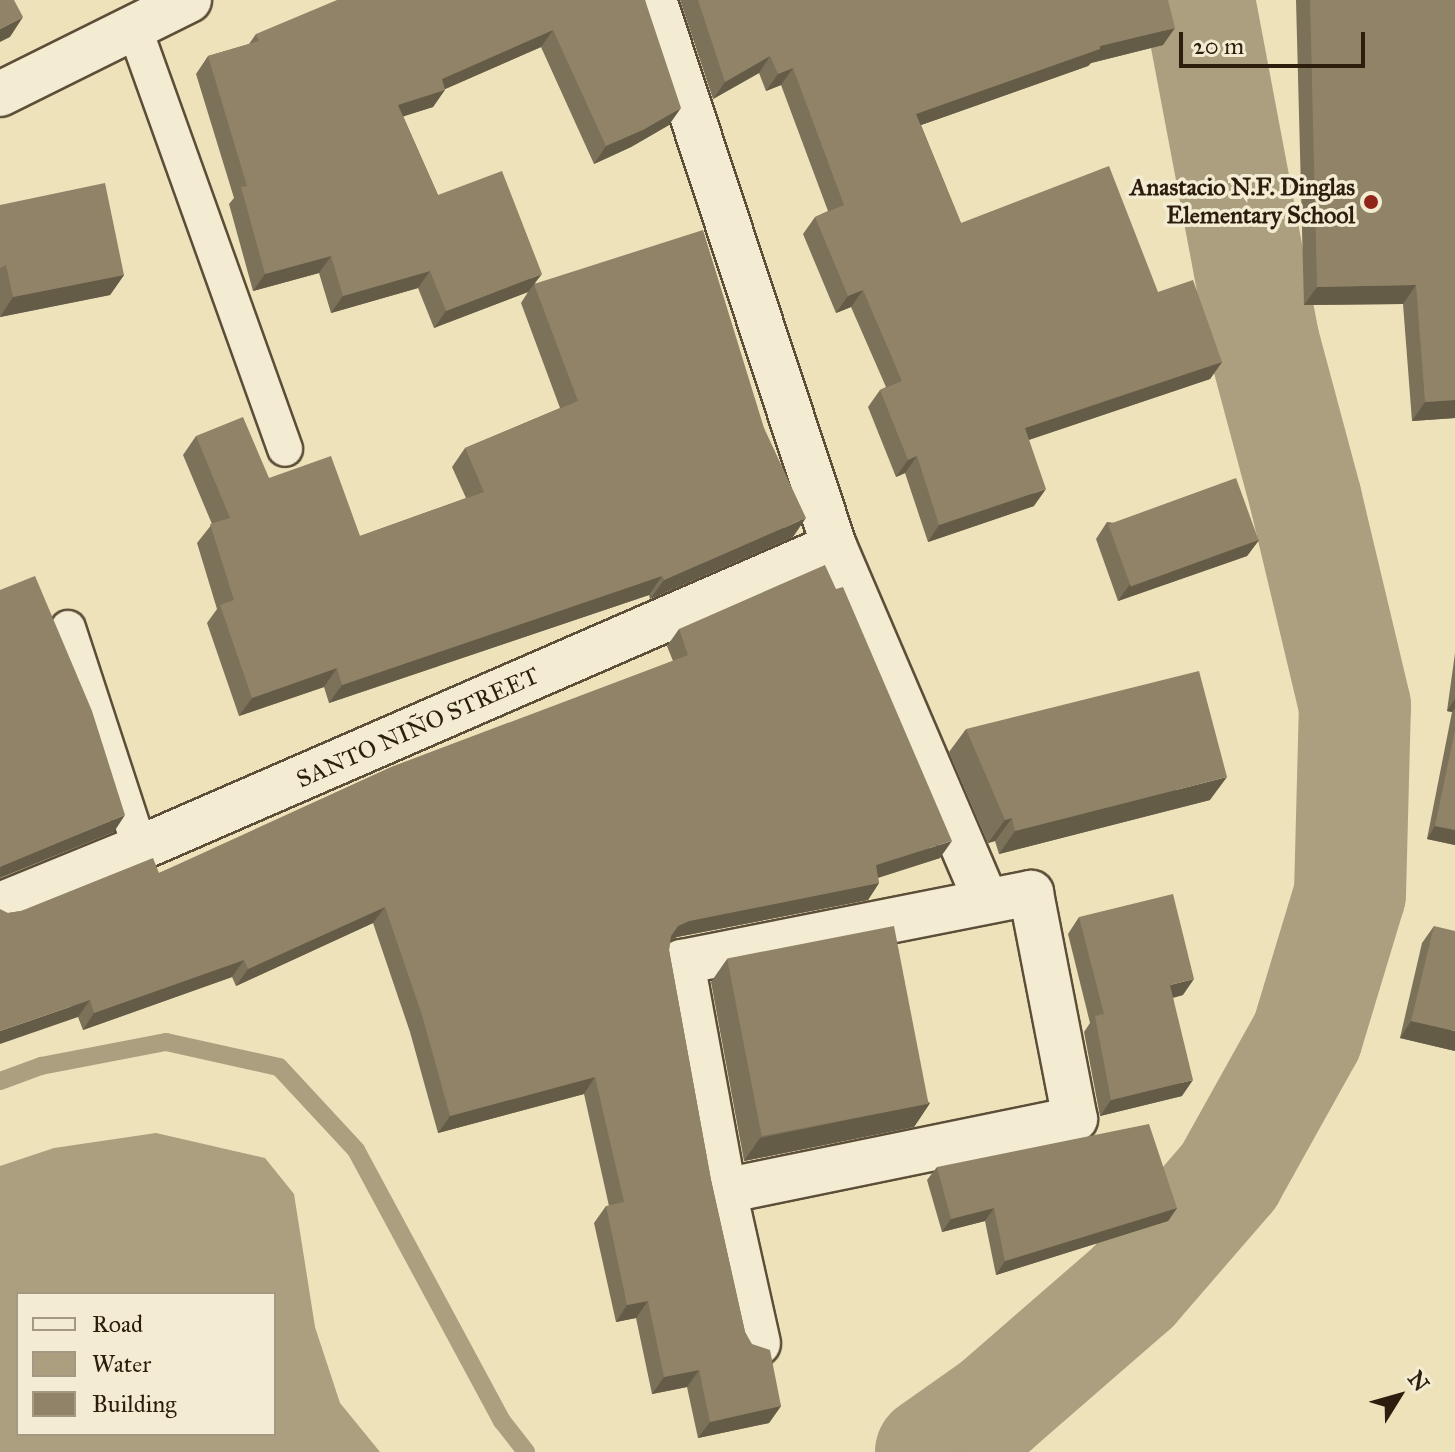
<!DOCTYPE html>
<html>
<head>
<meta charset="utf-8">
<style>
	body { margin:0 }
	#map { position:relative; width:1455px; height:1452px; overflow:hidden; background:#ede2ba; font-family:"IM FELL Great Primer",serif }
	div>[style] { position:absolute }
	.water>* { inset:0; background:#ab9f7f }
	.stream>* { height:18px; margin:-9px; padding:0 9px; transform-origin:9px; border-radius:9px; background:#ab9f7f }
	.river>* { height:112px; margin:-56px; padding:0 56px; transform-origin:56px; border-radius:56px; background:#ab9f7f }
	.roads { filter:drop-shadow(2px 0 #5c4e38) drop-shadow(-2px 0 #5c4e38) drop-shadow(0 2px #5c4e38) drop-shadow(0 -2px #5c4e38) }
	.lane>* { height:34px; margin:-17px; padding:0 17px; transform-origin:17px; border-radius:17px; background:#f3ecd2 }
	.street>* { height:44px; margin:-22px; padding:0 22px; transform-origin:22px; border-radius:22px; background:#f3ecd2 }
	.secondary>* { height:44px; margin:-22px; padding:0 22px; transform-origin:22px; border-radius:22px; background:#f3ecd2 }
	.wall>* { inset:0; background:#7c7159 }
	.shaded-wall>* { inset:0; background:#655c48 }
	.building>* { inset:0; background:#908367; transform-origin:0 0 }
	.dots>* { width:22px; height:22px; translate:-50% -50%; box-sizing:border-box; border:4px solid #f3ecd2; border-radius:50% }
	span { translate:-50% -50%; white-space:nowrap; text-align:center; line-height:1.15; -webkit-text-stroke:7px #f3ecd2; paint-order:stroke }
	.poi-label { font-size:24px; color:#2c1d0d; font-weight:700 }
	.right { translate:-100% -50%; text-align:right }
	.street-label { font-size:24px; color:#2c1d0d }
	.legend { position:absolute; left:16px; top:1292px; width:260px; height:144px; box-sizing:border-box; background:#f3ecd2; border:2px solid #a39983; margin:0; padding:10px 14px; list-style:none; font-size:24px; color:#2c1d0d }
	.legend li { display:flex; align-items:center; gap:16px; height:40px }
	.legend b { width:40px; border:2px solid #a39983 }
	.north { position:absolute; left:1359px; top:1356px; width:80px; height:80px; -webkit-text-stroke:6px #f3ecd2; paint-order:stroke; rotate:53deg; font-size:22px; font-weight:700; line-height:32px; text-align:center; color:#2c1d0d }
	.north::after { content:''; display:block; margin:auto; width:28px; height:36px; background:#2c1d0d; clip-path:polygon(50% 0,100% 100%,50% 72%,0 100%) }
	.scale { position:absolute; left:1179px; top:32px; width:186px; height:36px; box-sizing:border-box; border:4px solid #2c1d0d; border-top:0; padding-left:10px; font-size:24px; line-height:28px; white-space:nowrap; color:#2c1d0d; -webkit-text-stroke:6px #f3ecd2; paint-order:stroke }
</style>
</head>
<body>
<div id="map">
	<div class="water">
		<div style="clip-path:polygon(evenodd,156px 1133px,265px 1158px,294px 1194px,315px 1327px,340px 1403px,380px 1452px,0 1452px,0 1166px,54px 1148px,156px 1133px,18px 1294px,274px 1294px,274px 1434px,18px 1434px,18px 1294px)"></div>
	</div>
	<div class="stream">
		<div style="left:0;top:1081px;width:44px;rotate:-20.1deg"></div>
		<div style="left:41px;top:1066px;width:127px;rotate:-10.9deg"></div>
		<div style="left:166px;top:1042px;width:116px;rotate:12.5deg"></div>
		<div style="left:279px;top:1067px;width:113px;rotate:47.1deg"></div>
		<div style="left:356px;top:1150px;width:308px;rotate:61.7deg"></div>
		<div style="left:502px;top:1421px;width:39px;rotate:52deg"></div>
	</div>
	<div class="river">
		<div style="left:931px;top:1452px;width:78px;rotate:-35.1deg"></div>
		<div style="left:995px;top:1407px;width:183px;rotate:-41deg"></div>
		<div style="left:1133px;top:1287px;width:147px;rotate:-49.1deg"></div>
		<div style="left:1229px;top:1176px;width:160px;rotate:-60.9deg"></div>
		<div style="left:1307px;top:1036px;width:148px;rotate:-73.2deg"></div>
		<div style="left:1350px;top:894px;width:188px;rotate:-88.5deg"></div>
		<div style="left:1355px;top:706px;width:212px;rotate:-103.4deg"></div>
		<div style="left:1306px;top:500px;width:167px;rotate:-105deg"></div>
		<div style="left:1263px;top:339px;width:345px;rotate:-100.7deg"></div>
	</div>
	<div class="roads">
		<div class="lane">
			<div style="left:134px;top:27px;width:448px;rotate:70.3deg"></div>
			<div style="left:68px;top:628px;width:231px;rotate:71.9deg"></div>
		</div>
		<div class="street">
			<div style="left:654px;top:0;width:575px;rotate:71.75deg"></div>
			<div style="left:834px;top:546px;width:384px;rotate:66.8deg"></div>
			<div style="left:1031px;top:893px;width:230px;rotate:79deg"></div>
			<div style="left:1075px;top:1119px;width:358px;rotate:168.4deg"></div>
			<div style="left:724px;top:1191px;width:233px;rotate:-100.4deg"></div>
			<div style="left:682px;top:962px;width:356px;rotate:-11.2deg"></div>
			<div style="left:0;top:905px;width:151px;rotate:-22.2deg"></div>
			<div style="left:140px;top:848px;width:757px;rotate:-23.52deg"></div>
			<div style="left:724px;top:1191px;width:156px;rotate:77.4deg"></div>
		</div>
		<div class="secondary">
			<div style="left:0;top:94px;width:211px;rotate:-26.4deg"></div>
		</div>
	</div>
	<div class="wall">
		<div style="clip-path:polygon(645px 0,669px 125px,631px 147px,594px 164px,541px 47px,445px 89px,433px 107px,403px 116px,438px 195px,535px 283px,793px 537px,650px 599px,649px 595px,329px 703px,324px 687px,239px 716px,207px 623px,217px 609px,197px 543px,212px 524px,183px 455px,196px 436px,269px 478px,360px 536px,466px 498px,452px 467px,465px 448px,560px 408px,521px 303px,528px 292px,434px 328px,418px 288px,331px 313px,319px 273px,253px 291px,229px 204px,234px 198px,196px 74px,208px 56px,249px 44px,256px 34px)"></div>
		<div style="clip-path:polygon(680px 0,1168px 0,1163px 45px,1091px 63px,1088px 66px,921px 125px,961px 223px,1158px 292px,1222px 362px,1210px 379px,1029px 440px,1034px 506px,928px 542px,905px 473px,896px 477px,868px 407px,880px 390px,886px 387px,851px 307px,836px 313px,803px 234px,815px 217px,828px 211px,781px 85px,766px 91px,759px 73px,713px 99px)"></div>
		<div style="clip-path:polygon(1296px 0,1455px 0,1455px 418px,1412px 421px,1403px 304px,1304px 305px)"></div>
		<div style="clip-path:polygon(0 205px,124px 275px,110px 295px,0 317px)"></div>
		<div style="clip-path:polygon(1107px 522px,1259px 540px,1247px 556px,1118px 601px,1096px 539px)"></div>
		<div style="clip-path:polygon(679px 629px,940px 858px,878px 878px,879px 883px,868px 900px,677px 937px,670px 941px,669px 950px,711px 1180px,745px 1332px,781px 1406px,769px 1423px,698px 1438px,687px 1387px,652px 1394px,636px 1318px,616px 1322px,594px 1223px,606px 1206px,609px 1206px,584px 1094px,438px 1133px,410px 1032px,373px 923px,236px 986px,232px 977px,83px 1030px,78px 1017px,8px 913px,21px 911px,159px 873px,673px 661px,667px 646px)"></div>
		<div style="clip-path:polygon(1455px 653px,1455px 845px,1427px 839px,1452px 712px,1447px 711px)"></div>
		<div style="clip-path:polygon(966px 729px,1210px 800px,999px 854px,995px 841px,988px 843px,949px 752px)"></div>
		<div style="clip-path:polygon(1079px 917px,1183px 995px,1173px 998px,1182px 1096px,1100px 1116px,1084px 1032px,1090px 1023px,1068px 934px)"></div>
		<div style="clip-path:polygon(1434px 926px,1455px 1051px,1400px 1038px,1422px 943px)"></div>
		<div style="clip-path:polygon(727px 959px,930px 1103px,914px 1127px,744px 1161px,711px 982px)"></div>
		<div style="clip-path:polygon(937px 1167px,1177px 1208px,1168px 1221px,996px 1275px,985px 1221px,942px 1232px,927px 1180px)"></div>
	</div>
	<div class="shaded-wall">
		<div style="clip-path:polygon(23px 17px,10px 37px,0 42px,0 29px)"></div>
		<div style="clip-path:polygon(1175px 28px,1163px 45px,1091px 63px,1088px 66px,904px 131px,916px 114px,1100px 46px)"></div>
		<div style="clip-path:polygon(553px 30px,541px 47px,443px 90px,445px 90px,433px 107px,386px 122px,398px 105px,442px 79px)"></div>
		<div style="clip-path:polygon(770px 56px,759px 73px,713px 99px,725px 82px)"></div>
		<div style="clip-path:polygon(793px 68px,781px 85px,766px 91px,778px 74px)"></div>
		<div style="clip-path:polygon(681px 108px,669px 125px,631px 147px,594px 164px,606px 146px)"></div>
		<div style="clip-path:polygon(331px 256px,319px 273px,253px 291px,265px 274px)"></div>
		<div style="clip-path:polygon(430px 271px,418px 288px,331px 313px,343px 296px)"></div>
		<div style="clip-path:polygon(542px 274px,528px 292px,434px 328px,446px 311px)"></div>
		<div style="clip-path:polygon(124px 275px,110px 295px,0 317px,13px 297px)"></div>
		<div style="clip-path:polygon(1416px 285px,1403px 304px,1304px 305px,1317px 287px)"></div>
		<div style="clip-path:polygon(863px 290px,851px 307px,836px 313px,848px 296px)"></div>
		<div style="clip-path:polygon(1222px 362px,1210px 379px,1013px 445px,1025px 428px)"></div>
		<div style="clip-path:polygon(1455px 400px,1455px 418px,1412px 421px,1425px 402px)"></div>
		<div style="clip-path:polygon(917px 456px,905px 473px,896px 477px,908px 460px)"></div>
		<div style="clip-path:polygon(1046px 489px,1034px 506px,928px 542px,939px 525px)"></div>
		<div style="clip-path:polygon(806px 518px,793px 537px,650px 599px,664px 580px)"></div>
		<div style="clip-path:polygon(1259px 540px,1247px 556px,1118px 601px,1130px 584px)"></div>
		<div style="clip-path:polygon(662px 576px,649px 595px,329px 703px,342px 685px)"></div>
		<div style="clip-path:polygon(337px 668px,324px 687px,239px 716px,252px 698px)"></div>
		<div style="clip-path:polygon(1455px 699px,1455px 708px,1452px 712px,1447px 711px)"></div>
		<div style="clip-path:polygon(1227px 777px,1210px 800px,999px 854px,1015px 831px)"></div>
		<div style="clip-path:polygon(125px 815px,114px 832px,0 878px,0 867px,2px 865px)"></div>
		<div style="clip-path:polygon(1012px 818px,995px 841px,988px 843px,1005px 820px)"></div>
		<div style="clip-path:polygon(1435px 826px,1455px 830px,1455px 845px,1427px 839px)"></div>
		<div style="clip-path:polygon(952px 841px,940px 858px,864px 882px,876px 865px)"></div>
		<div style="clip-path:polygon(879px 883px,868px 900px,677px 937px,666px 943px,678px 926px,689px 921px)"></div>
		<div style="clip-path:polygon(385px 907px,373px 923px,236px 986px,248px 969px)"></div>
		<div style="clip-path:polygon(244px 960px,232px 977px,83px 1030px,94px 1013px)"></div>
		<div style="clip-path:polygon(1194px 979px,1183px 995px,1158px 1001px,1170px 985px)"></div>
		<div style="clip-path:polygon(90px 1000px,78px 1017px,0 1044px,0 1031px)"></div>
		<div style="clip-path:polygon(1411px 1021px,1455px 1031px,1455px 1051px,1400px 1038px)"></div>
		<div style="clip-path:polygon(595px 1077px,584px 1094px,438px 1133px,450px 1116px)"></div>
		<div style="clip-path:polygon(1193px 1080px,1182px 1096px,1100px 1116px,1111px 1100px)"></div>
		<div style="clip-path:polygon(930px 1103px,914px 1127px,744px 1161px,760px 1138px)"></div>
		<div style="clip-path:polygon(994px 1208px,985px 1221px,942px 1232px,951px 1219px)"></div>
		<div style="clip-path:polygon(1177px 1208px,1168px 1221px,996px 1275px,1005px 1261px)"></div>
		<div style="clip-path:polygon(648px 1301px,636px 1318px,616px 1322px,627px 1305px)"></div>
		<div style="clip-path:polygon(699px 1370px,687px 1387px,652px 1394px,664px 1377px)"></div>
		<div style="clip-path:polygon(781px 1406px,769px 1423px,698px 1438px,710px 1422px)"></div>
	</div>
	<div class="building">
		<div style="clip-path:polygon(0 0,14px 0,23px 17px,0 29px)"></div>
		<div style="clip-path:polygon(337px 0,645px 0,681px 108px,643px 130px,606px 146px,553px 30px,442px 79px,445px 90px,398px 105px,438px 195px,502px 171px,542px 274px,446px 311px,430px 271px,343px 296px,331px 256px,265px 274px,241px 187px,247px 186px,208px 56px,259px 41px,256px 34px)"></div>
		<div style="clip-path:polygon(698px 0,1168px 0,1175px 28px,1100px 46px,1100px 49px,916px 114px,961px 223px,1109px 166px,1158px 292px,1193px 280px,1222px 362px,1025px 428px,1046px 489px,939px 525px,917px 456px,908px 460px,880px 390px,902px 381px,863px 290px,848px 296px,815px 217px,844px 205px,793px 68px,778px 74px,770px 56px,725px 82px)"></div>
		<div style="clip-path:polygon(1310px 0,1455px 0,1455px 400px,1425px 402px,1416px 285px,1317px 287px)"></div>
		<div style="clip-path:polygon(105px 183px,124px 275px,13px 297px,6px 265px,0 268px,0 205px)"></div>
		<div style="clip-path:polygon(703px 230px,764px 428px,806px 518px,664px 580px,662px 576px,342px 685px,337px 668px,252px 698px,220px 605px,234px 600px,210px 524px,230px 518px,196px 436px,243px 417px,269px 478px,331px 456px,360px 536px,484px 492px,465px 448px,578px 401px,534px 284px)"></div>
		<div style="left:1236px;top:478px;width:66px;height:136px;rotate:70deg"></div>
		<div style="clip-path:polygon(825px 565px,836px 589px,843px 587px,952px 841px,876px 865px,879px 883px,689px 921px,678px 926px,671px 936px,669px 950px,711px 1180px,745px 1332px,752px 1344px,770px 1350px,781px 1406px,710px 1422px,699px 1370px,664px 1377px,648px 1301px,627px 1305px,606px 1206px,624px 1202px,595px 1077px,450px 1116px,422px 1015px,385px 907px,248px 969px,244px 960px,94px 1013px,90px 1000px,0 1031px,0 909px,8px 913px,21px 911px,153px 858px,159px 873px,391px 767px,688px 655px,679px 629px)"></div>
		<div style="clip-path:polygon(35px 576px,92px 711px,125px 815px,0 867px,0 590px)"></div>
		<div style="clip-path:polygon(1199px 671px,1227px 777px,1015px 831px,1012px 818px,1005px 820px,966px 729px)"></div>
		<div style="clip-path:polygon(1455px 730px,1455px 830px,1435px 826px)"></div>
		<div style="clip-path:polygon(1173px 894px,1194px 979px,1170px 985px,1193px 1080px,1111px 1100px,1095px 1016px,1104px 1014px,1079px 917px)"></div>
		<div style="left:894px;top:926px;width:181px;height:170px;rotate:79deg"></div>
		<div style="clip-path:polygon(1434px 926px,1455px 931px,1455px 1031px,1411px 1021px)"></div>
		<div style="clip-path:polygon(1149px 1124px,1177px 1208px,1005px 1261px,994px 1208px,951px 1219px,937px 1167px)"></div>
	</div>
	<div class="dots">
		<div style="left:1371px;top:202px;background:#8f2418"></div>
	</div>
	<div class="poi-label">
		<span class="right" style="left:1355px;top:202px">Anastacio N.F. Dinglas<br>Elementary School</span>
	</div>
	<div class="street-label">
		<span style="left:418px;top:728px;rotate:-24deg">SANTO NIÑO STREET</span>
	</div>
	<ul class="legend">
	<li><b style="height:10px;background:#f3ecd2"></b>Road</li>
	<li><b style="height:22px;background:#ab9f7f"></b>Water</li>
	<li><b style="height:22px;background:#908367"></b>Building</li>
	</ul>
	<div class="north">N</div>
	<div class="scale">20 m</div>
</div>
</body>
</html>
